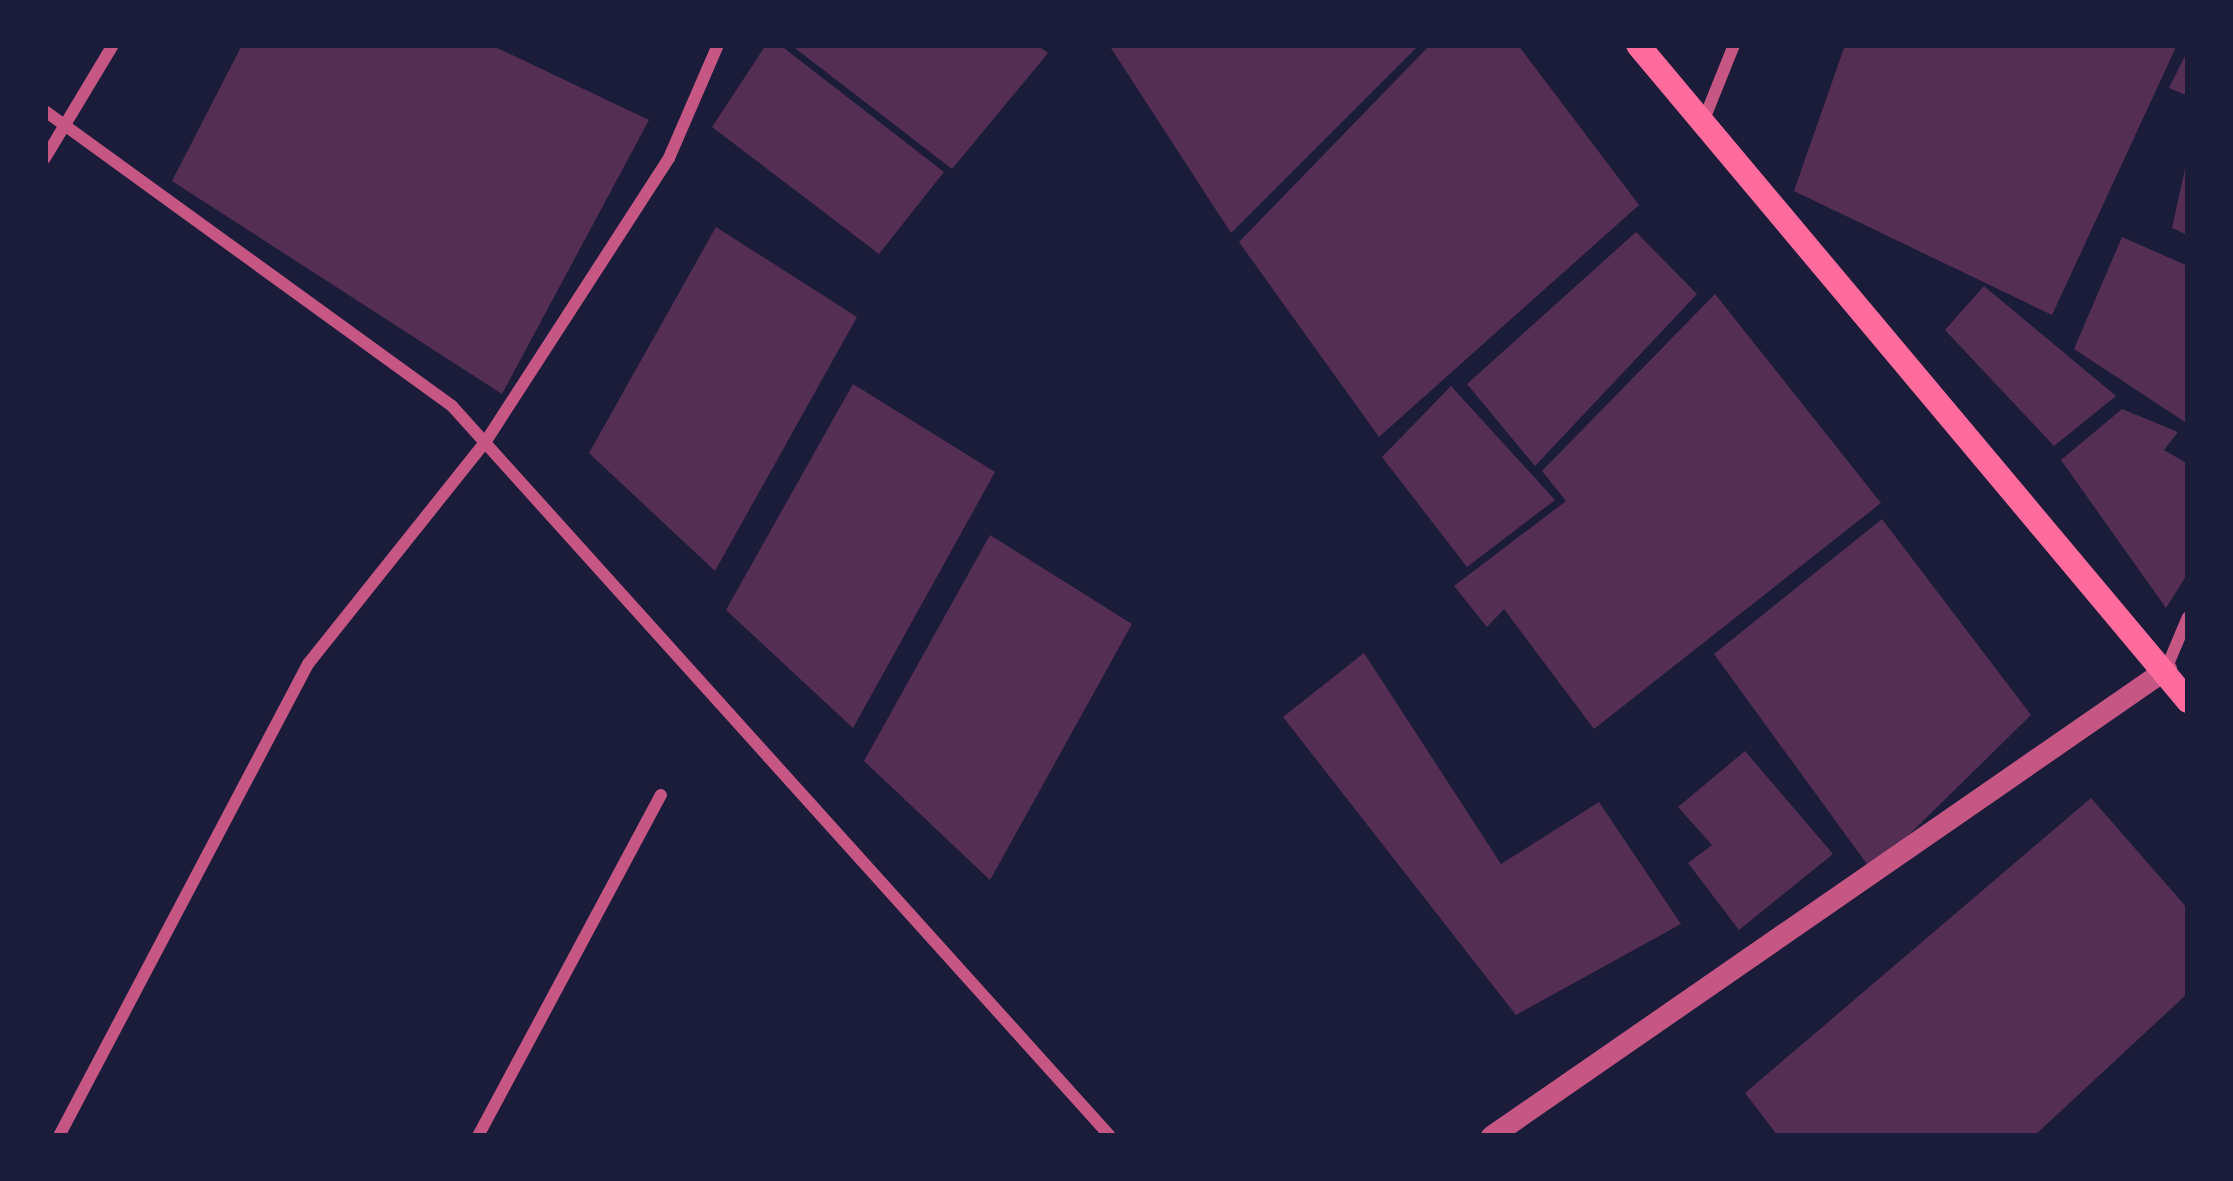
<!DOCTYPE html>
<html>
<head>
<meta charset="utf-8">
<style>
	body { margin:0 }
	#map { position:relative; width:2233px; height:1181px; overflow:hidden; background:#1b1b3a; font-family:Cabin,sans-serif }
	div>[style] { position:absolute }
	.building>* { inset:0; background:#542f53 }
	.minor>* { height:12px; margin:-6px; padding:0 6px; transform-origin:6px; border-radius:6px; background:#c65784 }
	.tertiary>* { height:21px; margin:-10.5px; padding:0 10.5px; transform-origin:10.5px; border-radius:10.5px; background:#c65784 }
	.secondary>* { height:24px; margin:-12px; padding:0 12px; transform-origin:12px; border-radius:12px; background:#ff6b9d }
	span { translate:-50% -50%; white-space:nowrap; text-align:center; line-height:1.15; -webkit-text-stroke:9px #1b1b3a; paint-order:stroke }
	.frame { position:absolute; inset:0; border:48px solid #1b1b3a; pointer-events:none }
</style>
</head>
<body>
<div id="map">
	<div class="building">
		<div style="clip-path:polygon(242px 45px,491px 45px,649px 120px,502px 394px,172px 181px)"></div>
		<div style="clip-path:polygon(766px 45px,780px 45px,944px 172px,879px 254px,712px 127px)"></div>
		<div style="clip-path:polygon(791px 45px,1037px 45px,1048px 53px,952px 169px)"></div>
		<div style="clip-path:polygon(1109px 45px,1419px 45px,1231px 233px)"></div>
		<div style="clip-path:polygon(1430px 45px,1518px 45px,1639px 205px,1379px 437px,1239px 242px)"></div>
		<div style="clip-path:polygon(1845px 45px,2177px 45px,2052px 315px,1794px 191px)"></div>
		<div style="clip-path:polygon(2185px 56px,2188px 57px,2188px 96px,2169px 88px)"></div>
		<div style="clip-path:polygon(2186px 164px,2188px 164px,2188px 235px,2172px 228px)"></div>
		<div style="clip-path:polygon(716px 227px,857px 317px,715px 571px,589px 453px)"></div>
		<div style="clip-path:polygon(1636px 232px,1697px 294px,1535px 466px,1467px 384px)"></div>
		<div style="clip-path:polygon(2122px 237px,2188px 266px,2188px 424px,2074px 349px)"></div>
		<div style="clip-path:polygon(1984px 286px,2116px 396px,2054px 446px,1945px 330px)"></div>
		<div style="clip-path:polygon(1715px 294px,1881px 503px,1594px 729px,1504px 609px,1487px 627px,1454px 586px,1566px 501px,1542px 471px)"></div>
		<div style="clip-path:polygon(853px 384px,995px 472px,853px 728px,726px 610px)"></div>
		<div style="clip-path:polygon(1451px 386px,1555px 500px,1467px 567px,1382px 457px)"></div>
		<div style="clip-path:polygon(2122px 409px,2178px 432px,2164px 450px,2188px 464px,2188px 573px,2166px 608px,2061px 460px)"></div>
		<div style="clip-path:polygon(1882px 519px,2031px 715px,1872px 871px,1714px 654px)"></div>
		<div style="clip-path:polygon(990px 535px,1132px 624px,990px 880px,864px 761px)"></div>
		<div style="clip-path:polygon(1364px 653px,1501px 864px,1599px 802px,1681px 924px,1516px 1015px,1283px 717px)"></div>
		<div style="clip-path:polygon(1745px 751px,1833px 854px,1739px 930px,1688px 863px,1712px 845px,1678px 807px)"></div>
		<div style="clip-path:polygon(2091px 798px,2188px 909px,2188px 993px,2034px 1136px,1778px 1136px,1745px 1093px)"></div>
	</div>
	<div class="minor">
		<div style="left:45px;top:111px;width:503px;rotate:35.94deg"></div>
		<div style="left:452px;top:406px;width:983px;rotate:47.97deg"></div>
		<div style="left:1703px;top:122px;width:83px;rotate:-68.1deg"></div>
		<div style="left:45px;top:158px;width:132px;rotate:-59deg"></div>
		<div style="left:2166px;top:669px;width:56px;rotate:-67.1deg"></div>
		<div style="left:59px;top:1136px;width:534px;rotate:-62.19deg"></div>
		<div style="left:308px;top:664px;width:285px;rotate:-51.4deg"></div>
		<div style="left:486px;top:441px;width:337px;rotate:-57.1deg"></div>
		<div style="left:669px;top:158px;width:123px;rotate:-66.6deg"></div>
		<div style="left:478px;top:1136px;width:387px;rotate:-61.8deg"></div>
	</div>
	<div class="tertiary">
		<div style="left:1491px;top:1136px;width:821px;rotate:-34.68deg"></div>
	</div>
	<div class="secondary">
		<div style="left:1638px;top:45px;width:856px;rotate:50.02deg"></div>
	</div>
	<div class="frame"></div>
</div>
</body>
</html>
